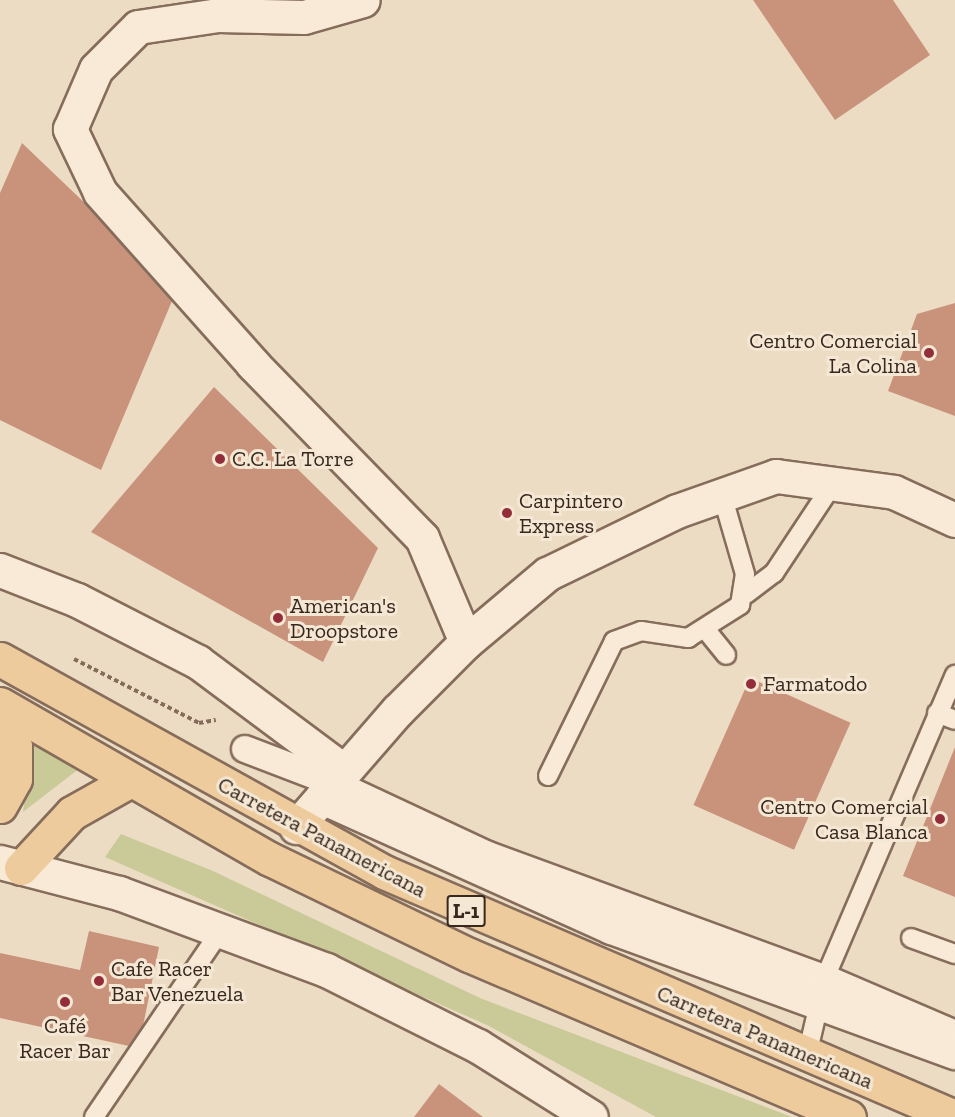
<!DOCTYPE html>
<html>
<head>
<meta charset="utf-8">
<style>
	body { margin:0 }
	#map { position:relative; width:955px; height:1117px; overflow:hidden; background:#ecdcc4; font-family:"Zilla Slab",serif }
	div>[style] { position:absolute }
	.green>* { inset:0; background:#caca98 }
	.building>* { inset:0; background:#c9927b; transform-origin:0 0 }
	.path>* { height:4px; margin-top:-2px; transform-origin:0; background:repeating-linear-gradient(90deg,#866d5b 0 4.5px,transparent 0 7.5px) }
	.roads { filter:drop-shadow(2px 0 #866d5b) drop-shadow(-2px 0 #866d5b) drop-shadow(0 2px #866d5b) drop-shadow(0 -2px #866d5b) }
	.service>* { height:18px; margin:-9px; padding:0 9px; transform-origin:9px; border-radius:9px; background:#f8ead7 }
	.pedestrian>* { height:26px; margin:-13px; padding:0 13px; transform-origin:13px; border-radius:13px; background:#f8ead7 }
	.minor>* { height:33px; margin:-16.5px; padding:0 16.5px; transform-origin:16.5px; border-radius:16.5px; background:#f8ead7 }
	.primary>* { height:33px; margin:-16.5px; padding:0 16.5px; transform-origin:16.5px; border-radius:16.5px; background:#eecb9d }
	.dots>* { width:16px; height:16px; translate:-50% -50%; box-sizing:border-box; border:3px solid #f4e7d3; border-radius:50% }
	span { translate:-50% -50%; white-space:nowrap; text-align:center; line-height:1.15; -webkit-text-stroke:6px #f4e7d3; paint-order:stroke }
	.shield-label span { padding:2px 4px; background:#f4e7d3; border:2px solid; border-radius:4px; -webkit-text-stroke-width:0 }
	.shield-label { font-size:21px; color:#37271e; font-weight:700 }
	.poi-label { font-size:22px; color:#37271e }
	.right { translate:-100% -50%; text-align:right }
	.left { translate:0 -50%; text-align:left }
	.street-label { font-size:22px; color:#37271e }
</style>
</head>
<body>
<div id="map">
	<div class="green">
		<div style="clip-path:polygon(33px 741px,80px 768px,23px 812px)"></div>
		<div style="clip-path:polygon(121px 834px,213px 871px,480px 998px,792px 1117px,656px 1117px,487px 1025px,105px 857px)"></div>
	</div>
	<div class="building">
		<div style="clip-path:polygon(753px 0,893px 0,930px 55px,835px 120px)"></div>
		<div style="clip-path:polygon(22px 143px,90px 208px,172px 301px,101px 470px,0 420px,0 193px)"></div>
		<div style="clip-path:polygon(955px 303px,955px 416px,888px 391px,917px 314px)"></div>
		<div style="clip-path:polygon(214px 387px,378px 548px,323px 662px,91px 532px)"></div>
		<div style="left:750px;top:678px;width:110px;height:139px;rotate:24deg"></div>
		<div style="clip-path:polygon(955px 747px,955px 897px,903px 876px)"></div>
		<div style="clip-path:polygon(89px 931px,159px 947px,143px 1026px,129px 1046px,0 1018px,0 953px,80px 970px)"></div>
		<div style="clip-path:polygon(439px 1084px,483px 1117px,414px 1117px)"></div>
	</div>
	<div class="path">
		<div style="left:74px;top:659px;width:140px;rotate:27.1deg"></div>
		<div style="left:199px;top:723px;width:17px;rotate:-10deg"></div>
	</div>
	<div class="roads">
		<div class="service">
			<div style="left:746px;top:594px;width:35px;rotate:-37deg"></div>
			<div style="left:774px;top:573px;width:107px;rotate:-56.5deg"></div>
			<div style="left:706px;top:630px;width:32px;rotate:51deg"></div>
			<div style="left:937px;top:713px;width:19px;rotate:21deg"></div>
			<div style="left:548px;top:776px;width:150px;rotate:-63.9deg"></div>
			<div style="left:614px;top:641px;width:29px;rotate:-20deg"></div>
			<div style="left:641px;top:631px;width:48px;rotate:8.5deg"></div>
			<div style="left:688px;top:638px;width:62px;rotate:-32.4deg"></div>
			<div style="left:740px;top:605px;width:31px;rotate:-81deg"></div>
			<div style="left:745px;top:574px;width:82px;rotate:-106.2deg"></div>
			<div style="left:911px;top:938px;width:47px;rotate:20deg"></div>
			<div style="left:807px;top:1055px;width:79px;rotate:-76.8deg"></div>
			<div style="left:825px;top:978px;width:330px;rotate:-66.8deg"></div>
			<div style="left:94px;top:1117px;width:227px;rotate:-55.8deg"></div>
		</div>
		<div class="pedestrian">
			<div style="left:245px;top:749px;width:95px;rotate:20.9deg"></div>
			<div style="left:334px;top:783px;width:170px;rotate:25.1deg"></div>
			<div style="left:488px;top:855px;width:359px;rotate:20.1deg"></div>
			<div style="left:825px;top:978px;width:142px;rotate:23.3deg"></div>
		</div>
		<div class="minor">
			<div style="left:0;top:570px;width:83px;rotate:21.3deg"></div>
			<div style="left:77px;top:600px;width:136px;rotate:27.1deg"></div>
			<div style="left:198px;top:662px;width:182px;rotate:36.7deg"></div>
			<div style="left:466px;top:642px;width:106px;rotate:-40deg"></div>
			<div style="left:547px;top:574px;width:144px;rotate:-25.9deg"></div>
			<div style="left:677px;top:511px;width:105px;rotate:-19.5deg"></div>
			<div style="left:776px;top:476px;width:119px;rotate:7.7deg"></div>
			<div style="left:894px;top:492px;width:67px;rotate:24.7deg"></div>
			<div style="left:322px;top:797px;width:317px;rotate:24.2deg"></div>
			<div style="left:611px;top:927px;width:366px;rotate:20deg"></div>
			<div style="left:296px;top:827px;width:154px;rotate:-49deg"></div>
			<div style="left:397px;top:711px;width:98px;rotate:-45deg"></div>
			<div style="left:466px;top:642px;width:113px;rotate:-112.9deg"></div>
			<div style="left:422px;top:538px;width:243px;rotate:-134.2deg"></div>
			<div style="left:253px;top:364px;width:230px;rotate:-131.7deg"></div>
			<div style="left:100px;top:192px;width:70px;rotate:-115.5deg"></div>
			<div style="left:70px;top:129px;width:65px;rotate:-66.6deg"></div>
			<div style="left:96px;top:69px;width:59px;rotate:-45deg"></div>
			<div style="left:138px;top:27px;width:81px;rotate:-8.5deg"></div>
			<div style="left:218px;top:15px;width:86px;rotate:1.3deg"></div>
			<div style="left:304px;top:17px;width:61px;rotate:-16.1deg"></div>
			<div style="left:0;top:862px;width:123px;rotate:14.6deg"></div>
			<div style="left:119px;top:893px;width:221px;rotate:20.4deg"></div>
			<div style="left:326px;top:970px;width:170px;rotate:26.6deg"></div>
			<div style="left:478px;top:1046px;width:133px;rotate:32.1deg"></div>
		</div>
		<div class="primary">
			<div style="left:0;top:659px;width:439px;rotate:29deg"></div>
			<div style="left:384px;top:872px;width:621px;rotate:23.22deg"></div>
			<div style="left:0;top:704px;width:311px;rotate:29.9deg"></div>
			<div style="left:270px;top:859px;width:221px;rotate:25.8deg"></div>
			<div style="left:469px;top:955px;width:413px;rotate:23.1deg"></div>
			<div style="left:0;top:717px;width:33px;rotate:63deg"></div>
			<div style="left:15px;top:746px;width:33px;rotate:90deg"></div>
			<div style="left:15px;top:779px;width:31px;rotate:119deg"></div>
			<div style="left:21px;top:868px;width:75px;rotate:-47.2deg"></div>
			<div style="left:72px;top:813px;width:65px;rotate:-29.3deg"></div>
		</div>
	</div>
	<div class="dots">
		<div style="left:929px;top:353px;background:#932d3a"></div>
		<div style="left:220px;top:459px;background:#932d3a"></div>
		<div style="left:507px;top:513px;background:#932d3a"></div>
		<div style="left:278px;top:618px;background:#932d3a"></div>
		<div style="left:751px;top:684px;background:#932d3a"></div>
		<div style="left:940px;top:819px;background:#932d3a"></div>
		<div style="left:99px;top:981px;background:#932d3a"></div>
		<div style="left:65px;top:1002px;background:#932d3a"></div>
	</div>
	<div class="shield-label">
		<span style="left:466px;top:911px">L-1</span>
	</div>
	<div class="poi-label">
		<span class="right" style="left:917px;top:353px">Centro Comercial<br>La Colina</span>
		<span class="left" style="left:232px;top:459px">C.C. La Torre</span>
		<span class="left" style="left:519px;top:513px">Carpintero<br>Express</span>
		<span class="left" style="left:290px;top:618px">American's<br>Droopstore</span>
		<span class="left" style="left:763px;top:684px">Farmatodo</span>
		<span class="right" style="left:928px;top:819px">Centro Comercial<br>Casa Blanca</span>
		<span class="left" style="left:111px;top:981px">Cafe Racer<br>Bar Venezuela</span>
		<span style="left:65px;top:1038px">Café<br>Racer Bar</span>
	</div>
	<div class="street-label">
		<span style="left:322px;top:837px;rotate:28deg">Carretera Panamericana</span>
		<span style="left:765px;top:1037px;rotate:23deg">Carretera Panamericana</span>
	</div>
</div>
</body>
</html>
